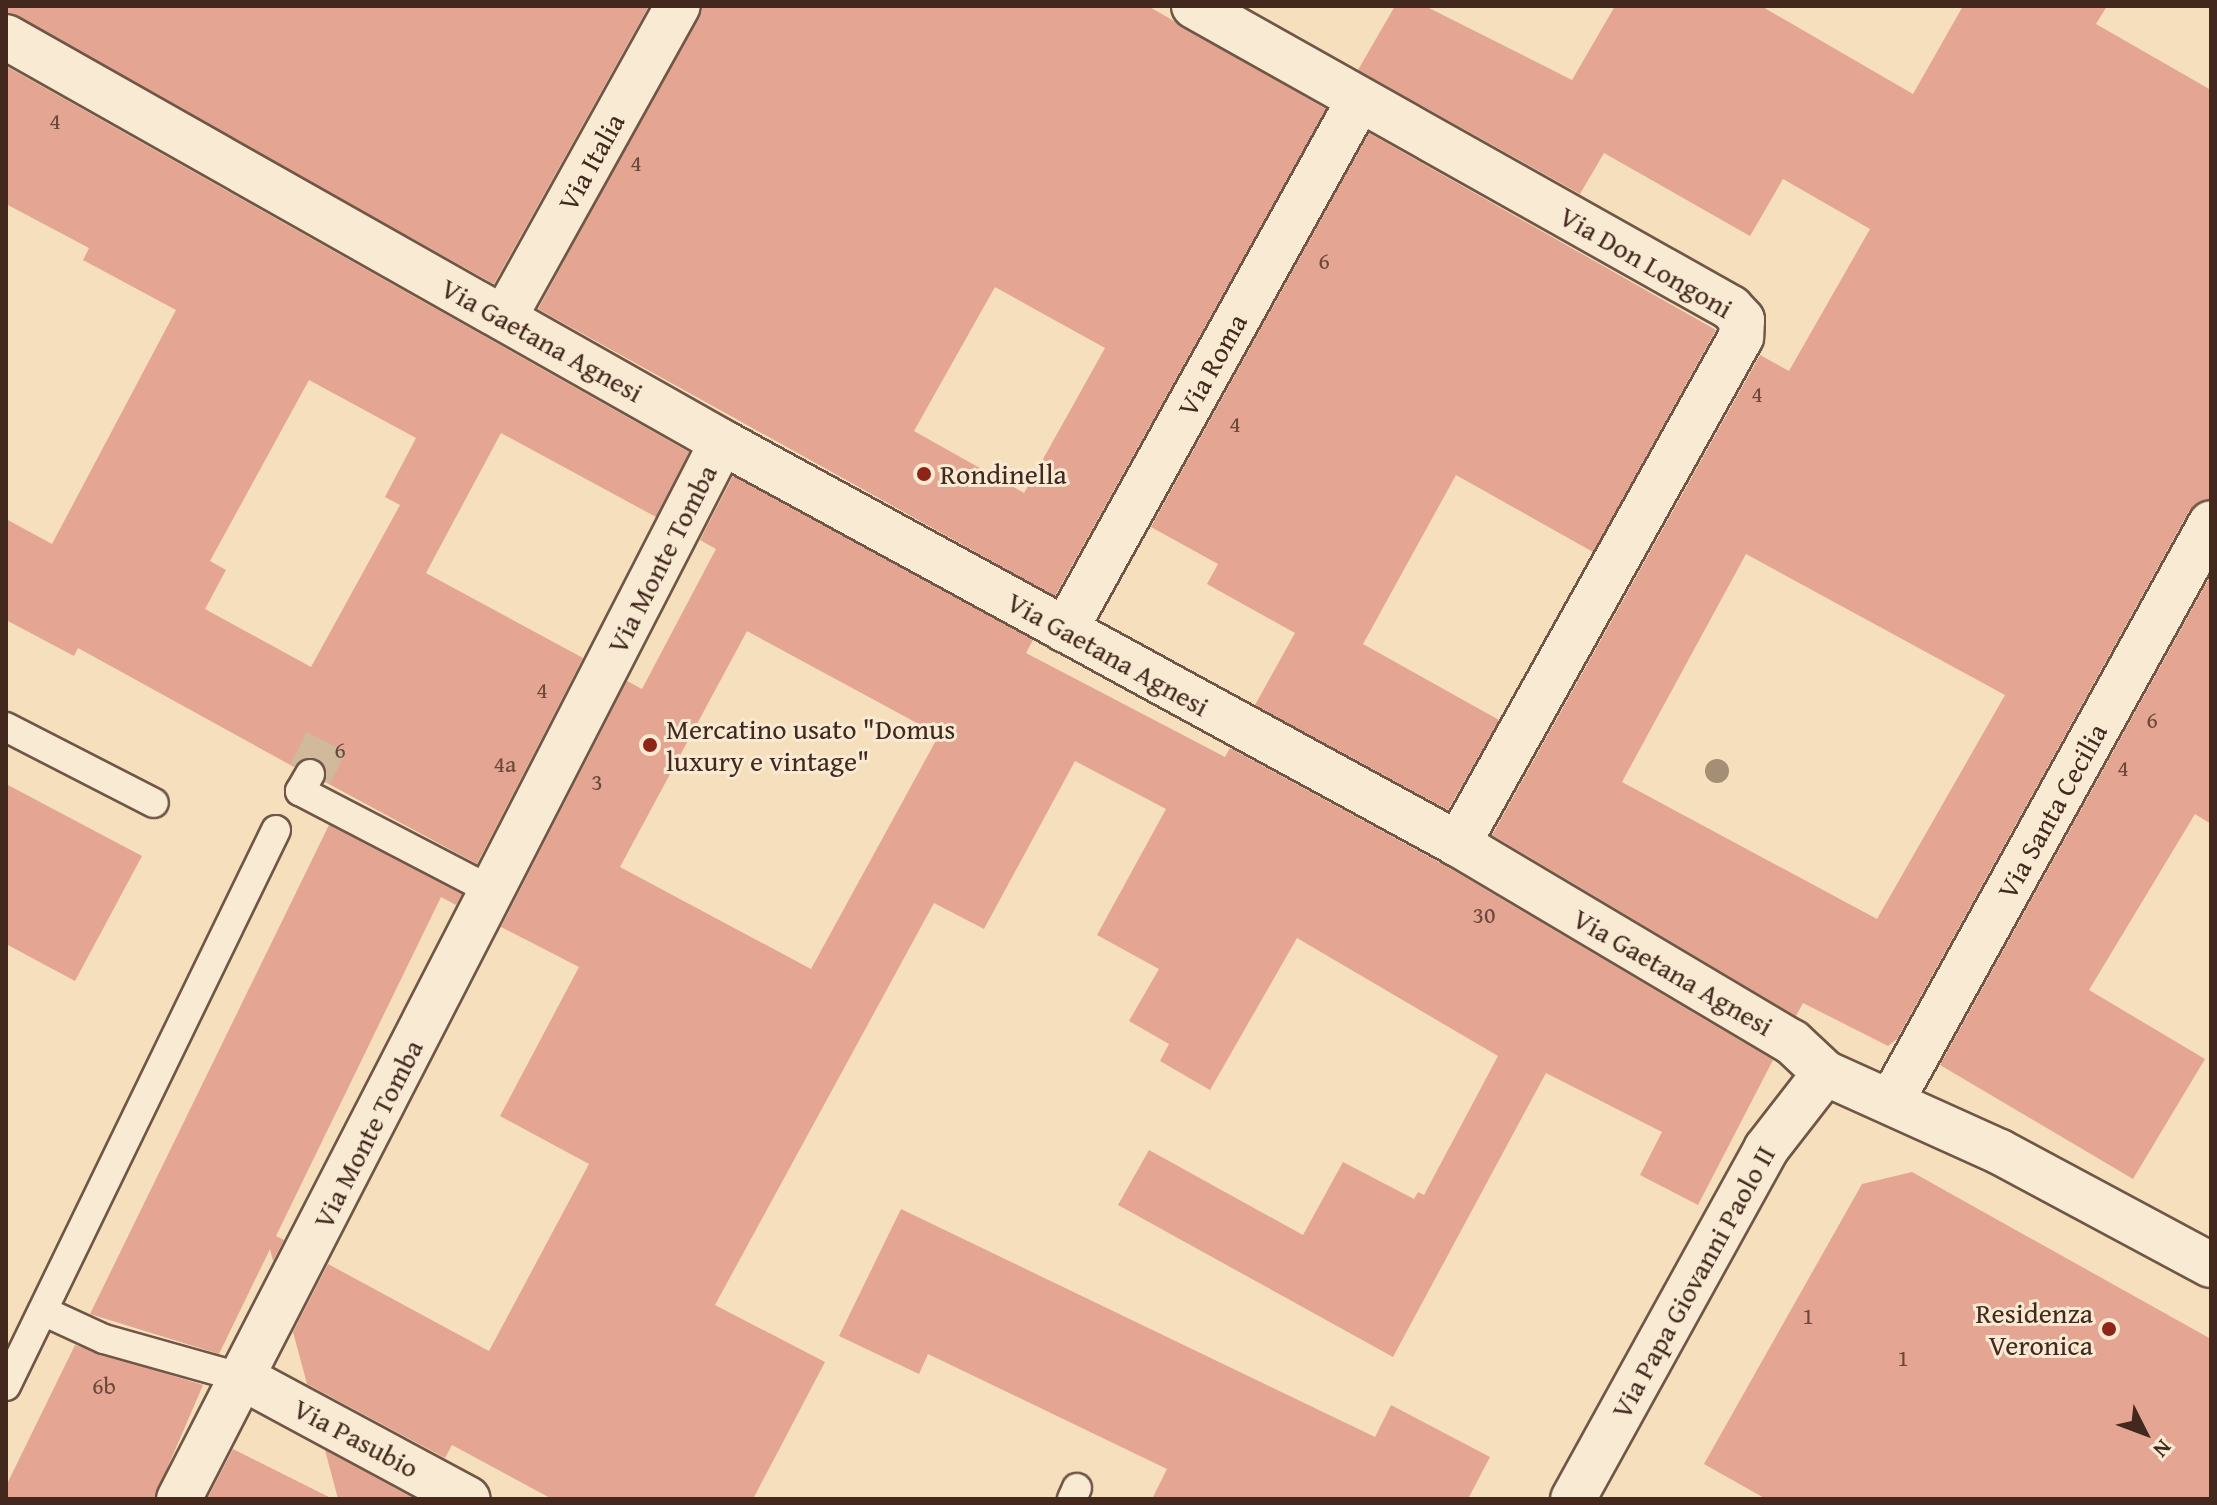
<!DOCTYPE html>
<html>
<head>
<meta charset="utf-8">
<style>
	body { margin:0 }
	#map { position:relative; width:2217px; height:1505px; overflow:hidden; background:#f5dfbc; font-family:"Gentium Book Plus",serif }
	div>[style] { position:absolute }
	.building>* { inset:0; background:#e4a692 }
	.street-tunnel>* { height:44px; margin-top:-22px; transform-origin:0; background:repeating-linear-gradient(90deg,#d1ba9c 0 44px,transparent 0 66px) }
	.roads { filter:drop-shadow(2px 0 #705646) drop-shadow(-2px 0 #705646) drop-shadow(0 2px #705646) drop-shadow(0 -2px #705646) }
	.lane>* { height:28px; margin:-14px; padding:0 14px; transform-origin:14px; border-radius:14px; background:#f8ead3 }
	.street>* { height:44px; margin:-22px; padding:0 22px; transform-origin:22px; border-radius:22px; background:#f8ead3 }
	.secondary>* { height:44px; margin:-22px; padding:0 22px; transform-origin:22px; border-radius:22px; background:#f8ead3 }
	.trees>* { width:24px; height:24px; margin:-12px; border-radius:50%; background:#a48f75 }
	.dots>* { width:22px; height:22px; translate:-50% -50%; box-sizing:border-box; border:4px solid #f8ead3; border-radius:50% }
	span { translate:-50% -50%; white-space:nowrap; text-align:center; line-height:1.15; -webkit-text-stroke:6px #f8ead3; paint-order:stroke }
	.number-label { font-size:24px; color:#6b483b }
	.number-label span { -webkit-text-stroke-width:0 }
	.street-label { font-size:28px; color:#43281e }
	.poi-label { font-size:28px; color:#43281e }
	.left { translate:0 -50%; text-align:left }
	.right { translate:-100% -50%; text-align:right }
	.frame { position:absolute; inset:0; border:8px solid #43281e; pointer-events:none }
	.north { position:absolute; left:2105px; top:1393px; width:80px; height:80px; -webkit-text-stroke:6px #f8ead3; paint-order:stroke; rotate:132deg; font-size:22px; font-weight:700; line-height:32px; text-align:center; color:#43281e }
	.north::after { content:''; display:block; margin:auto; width:28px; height:36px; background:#43281e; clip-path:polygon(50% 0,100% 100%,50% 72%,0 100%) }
</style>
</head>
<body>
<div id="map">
	<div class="building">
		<div style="clip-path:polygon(6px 6px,649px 6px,494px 284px,6px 12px)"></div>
		<div style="clip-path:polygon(evenodd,703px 6px,1148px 6px,1326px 109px,1055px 596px,538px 309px,703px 6px,995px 287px,1105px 348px,1024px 493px,914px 431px,995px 287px)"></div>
		<div style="clip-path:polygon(evenodd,1395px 6px,1425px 6px,1572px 80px,1615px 6px,1761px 6px,1913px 94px,1963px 6px,2107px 6px,2096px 24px,2211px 90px,2211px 498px,2189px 511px,1897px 1039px,1888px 1046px,1803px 1003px,1796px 1016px,1492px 835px,1760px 355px,1789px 371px,1870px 229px,1783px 179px,1750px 236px,1604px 153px,1580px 194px,1358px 70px,1395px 6px,1746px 554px,2005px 695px,1877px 919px,1622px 782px,1746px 554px)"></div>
		<div style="clip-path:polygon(evenodd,6px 66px,689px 452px,656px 517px,501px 433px,426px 573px,583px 658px,477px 864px,325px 782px,318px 759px,302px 759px,294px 767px,78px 648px,74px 656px,6px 620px,6px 519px,52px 544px,176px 310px,83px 260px,89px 248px,6px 204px,6px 66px,309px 380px,416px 438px,385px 497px,400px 505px,311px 667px,205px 609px,226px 570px,210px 561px,309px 380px)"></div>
		<div style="clip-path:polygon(1369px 133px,1716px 330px,1593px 552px,1456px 475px,1363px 644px,1499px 720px,1448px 810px,1255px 705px,1295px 633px,1207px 584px,1218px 564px,1151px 527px)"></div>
		<div style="clip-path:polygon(evenodd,733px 476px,1033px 640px,1026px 653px,1225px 757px,1230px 748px,1446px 866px,1773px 1060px,1698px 1205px,1640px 1175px,1662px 1132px,1546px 1073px,1393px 1357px,1118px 1205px,1149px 1150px,1303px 1235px,1343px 1162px,1414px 1199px,1418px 1192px,1424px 1195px,1498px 1056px,1297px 938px,1210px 1090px,1160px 1061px,1169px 1044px,1129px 1021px,1159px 969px,1097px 935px,1166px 809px,1075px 761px,984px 929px,934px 903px,715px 1305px,825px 1362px,753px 1499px,552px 1499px,452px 1445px,445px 1458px,307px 1384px,293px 1332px,328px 1264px,489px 1351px,589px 1164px,500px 1116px,579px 967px,501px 927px,627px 681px,642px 689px,716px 549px,700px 540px,733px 476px,747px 631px,939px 735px,811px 969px,620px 867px,747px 631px)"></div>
		<div style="clip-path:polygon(2211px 575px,2211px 824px,2195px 814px,2089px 990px,2205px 1059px,2133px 1179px,1940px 1065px)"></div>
		<div style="clip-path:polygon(6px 784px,142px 856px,75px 981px,6px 944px)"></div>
		<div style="clip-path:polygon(329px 825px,462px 894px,456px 905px,441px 897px,276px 1236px,284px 1240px,273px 1261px,270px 1249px,219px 1354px,90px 1314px)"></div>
		<div style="clip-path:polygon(1912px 1172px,2211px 1339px,2211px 1499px,1766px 1499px,1704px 1464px,1862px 1184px)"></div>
		<div style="clip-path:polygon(901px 1209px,1375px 1437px,1391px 1405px,1490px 1457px,1468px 1499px,1152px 1499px,1167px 1469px,928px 1354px,919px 1374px,839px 1336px)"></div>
		<div style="clip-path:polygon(75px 1345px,203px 1385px,154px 1499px,6px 1499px,6px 1486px)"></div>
		<div style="clip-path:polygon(233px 1449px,333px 1499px,207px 1499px)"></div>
		<div style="clip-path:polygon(325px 1450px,415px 1499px,338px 1499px)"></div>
	</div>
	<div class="street-tunnel">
		<div style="left:310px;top:774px;width:36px;rotate:-63deg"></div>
	</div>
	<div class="roads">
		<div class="lane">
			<div style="left:6px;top:727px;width:166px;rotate:27.2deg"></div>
			<div style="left:310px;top:774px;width:20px;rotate:120deg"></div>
			<div style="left:300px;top:791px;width:216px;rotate:27.5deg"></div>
			<div style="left:43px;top:1311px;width:67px;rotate:24.7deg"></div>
			<div style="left:104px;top:1339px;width:144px;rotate:15.7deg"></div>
			<div style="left:6px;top:1386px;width:618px;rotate:-64.1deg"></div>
			<div style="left:1072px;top:1499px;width:12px;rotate:-66deg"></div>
		</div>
		<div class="street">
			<div style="left:1194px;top:6px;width:616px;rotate:29.35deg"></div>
			<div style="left:1731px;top:308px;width:16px;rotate:47deg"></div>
			<div style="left:1742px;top:320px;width:17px;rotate:93deg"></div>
			<div style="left:1741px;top:337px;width:581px;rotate:119.17deg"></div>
			<div style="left:6px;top:37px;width:823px;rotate:29.49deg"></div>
			<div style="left:722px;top:442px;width:839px;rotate:28.64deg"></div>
			<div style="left:1458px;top:844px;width:388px;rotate:30.7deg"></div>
			<div style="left:1792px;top:1042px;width:45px;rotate:43.2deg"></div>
			<div style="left:504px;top:318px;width:357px;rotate:-60.9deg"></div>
			<div style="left:1065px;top:630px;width:606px;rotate:-60.98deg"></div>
			<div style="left:1892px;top:1100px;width:659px;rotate:-61.06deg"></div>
			<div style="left:243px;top:1378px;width:255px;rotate:28.3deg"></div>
			<div style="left:179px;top:1499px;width:1188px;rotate:-62.81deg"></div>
		</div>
		<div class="secondary">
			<div style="left:1573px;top:1499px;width:400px;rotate:-61.1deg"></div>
			<div style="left:1766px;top:1149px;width:96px;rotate:-52.2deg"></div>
			<div style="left:1825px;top:1073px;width:192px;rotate:24.3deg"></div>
			<div style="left:2000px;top:1152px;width:239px;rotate:28.2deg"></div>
		</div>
	</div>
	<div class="trees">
		<div style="left:1717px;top:771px"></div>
	</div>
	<div class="dots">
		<div style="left:924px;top:474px;background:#8f2418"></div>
		<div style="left:650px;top:745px;background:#8f2418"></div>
		<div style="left:2109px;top:1329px;background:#8f2418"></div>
	</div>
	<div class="number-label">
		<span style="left:55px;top:121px">4</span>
		<span style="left:636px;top:163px">4</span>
		<span style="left:1324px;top:261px">6</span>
		<span style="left:1757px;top:394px">4</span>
		<span style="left:1235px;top:424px">4</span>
		<span style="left:542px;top:690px">4</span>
		<span style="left:2152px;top:720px">6</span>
		<span style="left:340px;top:750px">6</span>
		<span style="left:505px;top:764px">4a</span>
		<span style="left:2123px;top:768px">4</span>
		<span style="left:597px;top:782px">3</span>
		<span style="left:1484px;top:915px">30</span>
		<span style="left:1808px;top:1316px">1</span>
		<span style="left:1903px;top:1358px">1</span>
		<span style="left:104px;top:1386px">6b</span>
	</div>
	<div class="street-label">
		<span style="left:591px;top:162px;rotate:-61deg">Via Italia</span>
		<span style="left:1646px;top:262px;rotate:30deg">Via Don Longoni</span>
		<span style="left:542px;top:340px;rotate:29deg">Via Gaetana Agnesi</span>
		<span style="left:1212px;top:365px;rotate:-61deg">Via Roma</span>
		<span style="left:662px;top:559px;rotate:-63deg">Via Monte Tomba</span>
		<span style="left:1108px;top:654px;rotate:29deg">Via Gaetana Agnesi</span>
		<span style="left:2052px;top:811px;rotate:-61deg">Via Santa Cecilia</span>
		<span style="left:1673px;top:972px;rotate:30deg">Via Gaetana Agnesi</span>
		<span style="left:368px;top:1134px;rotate:-63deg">Via Monte Tomba</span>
		<span style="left:1693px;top:1282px;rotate:-61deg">Via Papa Giovanni Paolo II</span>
		<span style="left:356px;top:1438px;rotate:28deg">Via Pasubio</span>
	</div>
	<div class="poi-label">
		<span class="left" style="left:940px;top:474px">Rondinella</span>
		<span class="left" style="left:666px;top:745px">Mercatino usato "Domus<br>luxury e vintage"</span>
		<span class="right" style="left:2093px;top:1329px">Residenza<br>Veronica</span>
	</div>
	<div class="frame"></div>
	<div class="north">N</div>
</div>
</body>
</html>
